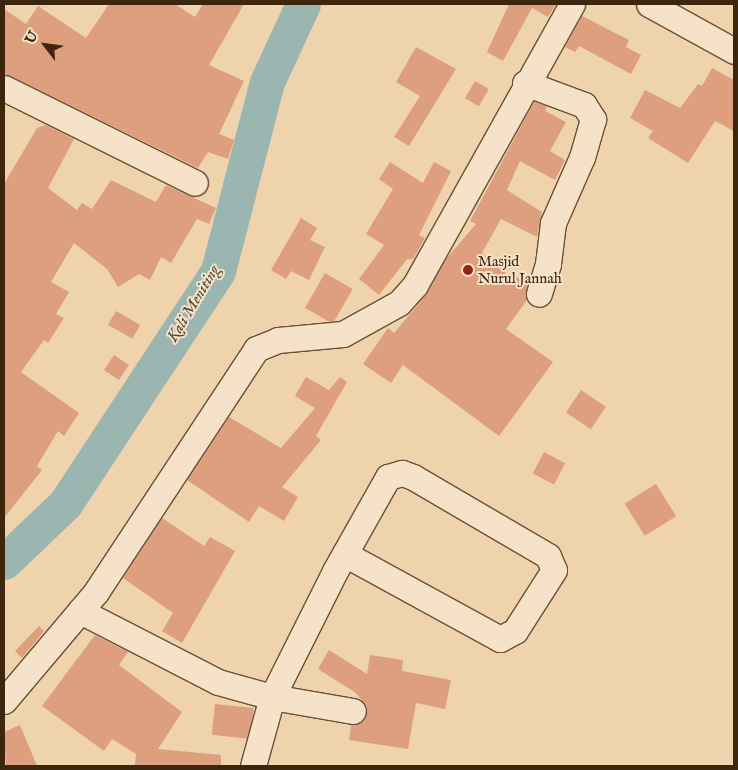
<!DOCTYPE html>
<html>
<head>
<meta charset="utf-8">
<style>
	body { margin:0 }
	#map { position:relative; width:738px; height:770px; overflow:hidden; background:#efd3ac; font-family:"IM FELL English",serif }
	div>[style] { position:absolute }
	.river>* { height:35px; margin:-17.5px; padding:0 17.5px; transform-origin:17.5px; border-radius:17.5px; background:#9bb6b1 }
	.building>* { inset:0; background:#dd9f7d; transform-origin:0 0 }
	.roads { filter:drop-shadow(1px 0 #6a5036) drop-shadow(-1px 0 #6a5036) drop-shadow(0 1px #6a5036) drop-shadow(0 -1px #6a5036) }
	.minor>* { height:25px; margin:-12.5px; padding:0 12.5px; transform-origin:12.5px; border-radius:12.5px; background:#f5e2c9 }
	.dots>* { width:14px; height:14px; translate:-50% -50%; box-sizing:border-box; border:2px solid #f5e2c9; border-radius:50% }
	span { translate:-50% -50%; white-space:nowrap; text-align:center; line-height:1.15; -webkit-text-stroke:4px #f5e2c9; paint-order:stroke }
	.poi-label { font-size:15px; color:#3d250e }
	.left { translate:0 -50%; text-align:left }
	.water-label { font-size:16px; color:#544937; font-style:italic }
	.frame { position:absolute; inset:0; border:5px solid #3d250e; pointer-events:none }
	.north { position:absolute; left:20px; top:20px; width:50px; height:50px; -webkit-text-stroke:4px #f5e2c9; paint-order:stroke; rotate:300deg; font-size:14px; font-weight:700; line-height:20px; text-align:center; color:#3d250e }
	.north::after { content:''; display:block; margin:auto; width:18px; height:22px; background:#3d250e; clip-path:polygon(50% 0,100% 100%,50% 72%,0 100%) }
</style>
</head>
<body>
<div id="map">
	<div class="river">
		<div style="left:4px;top:562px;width:84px;rotate:-43.6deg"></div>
		<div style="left:65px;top:504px;width:279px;rotate:-56.7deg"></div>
		<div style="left:218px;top:271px;width:195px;rotate:-75.5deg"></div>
		<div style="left:267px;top:82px;width:86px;rotate:-65.2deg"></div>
	</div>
	<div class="building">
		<div style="clip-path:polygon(109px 4px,175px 4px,195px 17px,203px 4px,244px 4px,209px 65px,244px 81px,219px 134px,234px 140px,228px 159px,208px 152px,198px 168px,4px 73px,4px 9px,26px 24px,38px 6px,86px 38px)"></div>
		<div style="clip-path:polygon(509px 4px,556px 4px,548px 17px,532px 8px,503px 61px,487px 52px)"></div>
		<div style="clip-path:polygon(582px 16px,629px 40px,626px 47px,641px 55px,631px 74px,579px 46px,575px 52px,565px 47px)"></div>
		<div style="clip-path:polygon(416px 47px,456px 69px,409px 146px,394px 137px,420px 96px,396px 82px)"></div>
		<div style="clip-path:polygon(712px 68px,734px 80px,734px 131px,715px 121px,688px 163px,648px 138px,653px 131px,630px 118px,645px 90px,680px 108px,698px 84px,702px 86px)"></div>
		<div style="left:475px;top:81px;width:16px;height:20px;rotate:30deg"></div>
		<div style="clip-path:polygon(534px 102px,547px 106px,545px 111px,566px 122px,550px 151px,565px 160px,555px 180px,520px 161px,507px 190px,542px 212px,537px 237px,501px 219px,482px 253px,509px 276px,511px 273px,527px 284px,527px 300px,506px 329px,553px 362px,499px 436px,403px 365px,391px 383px,363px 364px,388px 328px,394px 333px,426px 295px,445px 260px,476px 224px,470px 221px)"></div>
		<div style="clip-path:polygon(46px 125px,74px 139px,48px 188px,77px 210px,82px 203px,92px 209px,111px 180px,156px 202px,166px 185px,216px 208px,209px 224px,197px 219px,171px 263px,161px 257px,150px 280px,139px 274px,118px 287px,107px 269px,74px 243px,51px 282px,69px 292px,56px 314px,64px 318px,48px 343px,44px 340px,21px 372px,79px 413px,64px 436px,58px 431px,37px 466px,42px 470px,4px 518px,4px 184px,37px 128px)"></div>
		<div style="clip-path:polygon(390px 162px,423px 183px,434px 162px,451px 171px,419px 235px,425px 238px,413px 259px,407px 259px,379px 295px,359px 279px,384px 245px,366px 234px,393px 189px,379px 179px)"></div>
		<div style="clip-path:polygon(301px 218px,317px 228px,310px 240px,325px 247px,309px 280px,291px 271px,286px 279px,271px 270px)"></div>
		<div style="left:325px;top:273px;width:32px;height:40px;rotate:30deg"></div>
		<div style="left:116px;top:311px;width:28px;height:16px;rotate:30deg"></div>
		<div style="left:114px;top:355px;width:18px;height:18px;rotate:34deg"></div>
		<div style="clip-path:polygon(306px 377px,329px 390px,340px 377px,347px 382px,316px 436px,321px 440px,282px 487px,298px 497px,284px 521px,259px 506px,249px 522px,187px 480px,229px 417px,281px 448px,315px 408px,295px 396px)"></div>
		<div style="left:581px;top:390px;width:30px;height:27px;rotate:34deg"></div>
		<div style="left:544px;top:452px;width:24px;height:24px;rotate:28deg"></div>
		<div style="left:656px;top:484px;width:38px;height:37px;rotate:58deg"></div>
		<div style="clip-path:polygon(162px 518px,204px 546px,210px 537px,235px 551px,182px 643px,162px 631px,173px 613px,123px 578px)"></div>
		<div style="clip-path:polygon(39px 626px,44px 631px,22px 658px,15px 651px)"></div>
		<div style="clip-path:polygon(95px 635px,128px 652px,119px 665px,182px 712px,158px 749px,221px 755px,221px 766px,135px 766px,136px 754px,112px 739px,104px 751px,42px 706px)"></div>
		<div style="clip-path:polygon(329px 650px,367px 674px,370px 655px,403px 660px,402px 671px,451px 680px,445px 709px,416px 703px,408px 749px,349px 740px,351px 725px,364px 721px,367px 707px,356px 693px,318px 669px)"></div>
		<div style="left:215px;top:704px;width:39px;height:31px;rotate:6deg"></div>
		<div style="clip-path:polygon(20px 725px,37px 766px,6px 766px,4px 732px)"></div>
	</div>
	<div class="roads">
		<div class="minor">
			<div style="left:649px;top:4px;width:97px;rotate:28.9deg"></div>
			<div style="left:525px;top:83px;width:63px;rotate:20.4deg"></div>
			<div style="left:584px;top:105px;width:17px;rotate:57deg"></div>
			<div style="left:593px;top:119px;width:40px;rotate:106deg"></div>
			<div style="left:582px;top:157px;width:72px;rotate:113.7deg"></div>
			<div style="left:553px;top:223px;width:41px;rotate:97deg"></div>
			<div style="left:548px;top:264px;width:31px;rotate:107deg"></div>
			<div style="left:4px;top:88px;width:213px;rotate:26.4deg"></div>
			<div style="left:80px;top:611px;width:155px;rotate:27.2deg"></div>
			<div style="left:218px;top:682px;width:56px;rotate:15.5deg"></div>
			<div style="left:272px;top:697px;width:82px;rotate:9.8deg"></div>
			<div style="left:4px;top:701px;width:143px;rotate:-49.8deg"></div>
			<div style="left:96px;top:592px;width:291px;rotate:-56.6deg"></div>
			<div style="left:256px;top:349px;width:24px;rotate:-22deg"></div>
			<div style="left:278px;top:340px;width:65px;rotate:-5.3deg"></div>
			<div style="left:343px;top:334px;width:64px;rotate:-29deg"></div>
			<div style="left:399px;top:303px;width:24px;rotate:-48deg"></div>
			<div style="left:415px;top:285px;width:322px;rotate:-60.8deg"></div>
			<div style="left:253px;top:766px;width:72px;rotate:-74.6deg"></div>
			<div style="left:272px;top:697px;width:141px;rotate:-63.4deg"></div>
			<div style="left:335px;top:571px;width:108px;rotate:-60.6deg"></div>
			<div style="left:388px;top:477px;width:15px;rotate:-16deg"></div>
			<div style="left:402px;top:473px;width:12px;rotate:20deg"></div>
			<div style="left:413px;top:477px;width:156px;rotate:30.3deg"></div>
			<div style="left:548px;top:556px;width:15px;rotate:67deg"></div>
			<div style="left:554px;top:570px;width:72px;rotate:122.6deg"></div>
			<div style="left:515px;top:631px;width:17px;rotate:152deg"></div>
			<div style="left:500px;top:639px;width:177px;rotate:-151.3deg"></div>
		</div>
	</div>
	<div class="dots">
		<div style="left:468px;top:270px;background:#8f2418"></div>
	</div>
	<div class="poi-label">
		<span class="left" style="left:478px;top:270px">Masjid<br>Nurul Jannah</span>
	</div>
	<div class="water-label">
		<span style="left:194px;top:304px;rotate:-59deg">Kali Meniting</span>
	</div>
	<div class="frame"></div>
	<div class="north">U</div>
</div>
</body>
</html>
